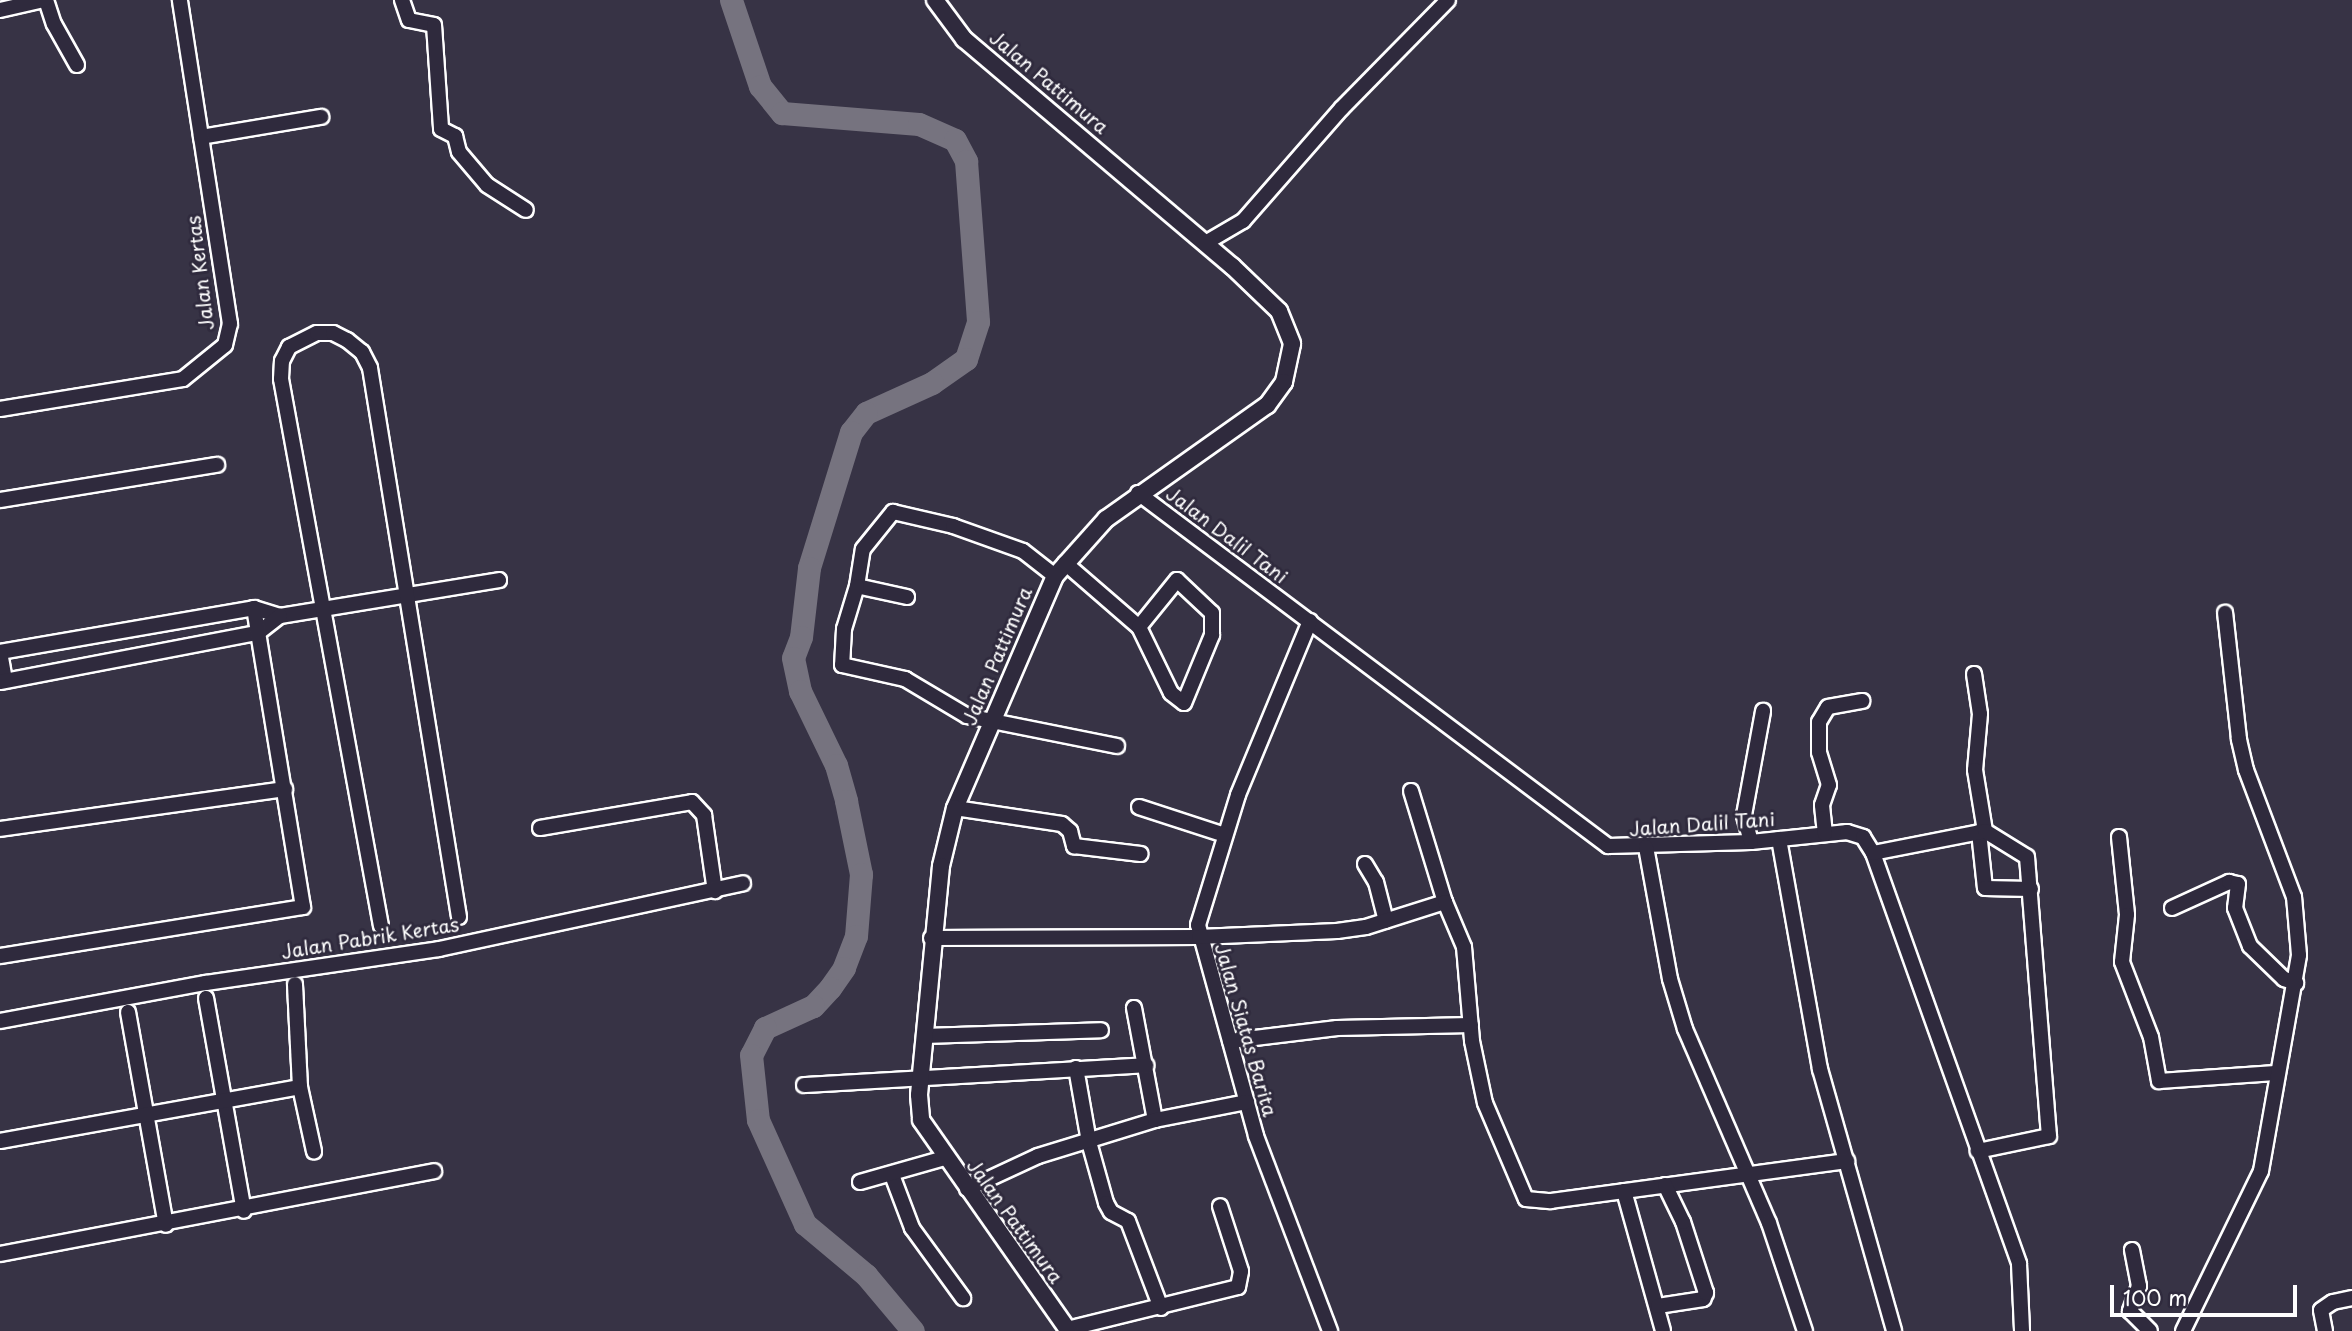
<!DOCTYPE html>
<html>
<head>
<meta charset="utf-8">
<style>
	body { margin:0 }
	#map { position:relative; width:2352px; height:1331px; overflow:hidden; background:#373345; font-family:"Playpen Sans",sans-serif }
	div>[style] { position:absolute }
	.river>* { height:23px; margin:-11.5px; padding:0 11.5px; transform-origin:11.5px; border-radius:11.5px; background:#76737f }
	.roads { filter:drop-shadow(2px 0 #fff) drop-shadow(-2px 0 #fff) drop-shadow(0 2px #fff) drop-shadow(0 -2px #fff) }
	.minor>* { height:14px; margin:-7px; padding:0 7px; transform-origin:7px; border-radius:7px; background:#2f2a3d }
	.tertiary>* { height:16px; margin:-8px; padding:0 8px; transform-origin:8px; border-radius:8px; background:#2f2a3d }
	span { translate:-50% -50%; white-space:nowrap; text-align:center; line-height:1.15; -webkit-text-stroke:6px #2f2a3d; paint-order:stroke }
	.street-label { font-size:19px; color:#fff }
	.scale { position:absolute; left:2110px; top:1285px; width:187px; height:32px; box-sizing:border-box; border:4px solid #fff; border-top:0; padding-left:9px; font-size:21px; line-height:24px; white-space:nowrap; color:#fff; -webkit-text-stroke:5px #2f2a3d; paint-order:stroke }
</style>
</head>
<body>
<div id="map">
	<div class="river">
		<div style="left:731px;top:0;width:91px;rotate:71.4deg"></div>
		<div style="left:760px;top:86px;width:35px;rotate:51deg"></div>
		<div style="left:782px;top:113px;width:137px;rotate:4.6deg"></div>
		<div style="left:919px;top:124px;width:39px;rotate:24deg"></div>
		<div style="left:955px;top:140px;width:24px;rotate:62deg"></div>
		<div style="left:966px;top:161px;width:161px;rotate:85.7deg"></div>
		<div style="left:978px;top:322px;width:39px;rotate:108deg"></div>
		<div style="left:966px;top:359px;width:42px;rotate:144.8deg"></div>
		<div style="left:932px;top:383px;width:72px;rotate:155.6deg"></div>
		<div style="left:866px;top:413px;width:24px;rotate:128deg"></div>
		<div style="left:851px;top:432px;width:142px;rotate:107.2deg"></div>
		<div style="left:809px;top:568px;width:69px;rotate:96.6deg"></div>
		<div style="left:801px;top:637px;width:22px;rotate:111deg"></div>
		<div style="left:793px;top:658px;width:34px;rotate:78deg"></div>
		<div style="left:800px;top:691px;width:82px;rotate:64.1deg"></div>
		<div style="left:836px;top:765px;width:37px;rotate:74deg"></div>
		<div style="left:846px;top:801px;width:75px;rotate:78.4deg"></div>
		<div style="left:861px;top:874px;width:62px;rotate:94.6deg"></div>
		<div style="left:856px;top:936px;width:34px;rotate:111deg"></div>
		<div style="left:844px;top:968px;width:24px;rotate:125deg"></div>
		<div style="left:830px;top:988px;width:25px;rotate:133deg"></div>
		<div style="left:813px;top:1006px;width:53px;rotate:155.4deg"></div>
		<div style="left:765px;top:1028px;width:30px;rotate:117deg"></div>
		<div style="left:751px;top:1055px;width:65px;rotate:83.9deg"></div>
		<div style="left:758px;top:1120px;width:114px;rotate:65.7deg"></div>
		<div style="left:805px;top:1224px;width:80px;rotate:39.9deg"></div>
		<div style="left:866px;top:1275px;width:73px;rotate:50deg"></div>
	</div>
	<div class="roads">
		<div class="minor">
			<div style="left:46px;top:0;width:25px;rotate:72deg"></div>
			<div style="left:54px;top:24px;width:47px;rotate:60.7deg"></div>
			<div style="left:402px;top:0;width:21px;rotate:71deg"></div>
			<div style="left:409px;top:20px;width:25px;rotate:11deg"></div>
			<div style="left:434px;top:25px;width:104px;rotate:86.1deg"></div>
			<div style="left:441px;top:129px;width:16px;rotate:27deg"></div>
			<div style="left:455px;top:136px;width:16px;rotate:76deg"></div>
			<div style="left:459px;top:152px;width:43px;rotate:49.7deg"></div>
			<div style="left:487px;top:185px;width:46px;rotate:32.7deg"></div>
			<div style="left:0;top:10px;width:45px;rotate:-12.8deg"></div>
			<div style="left:201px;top:137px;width:122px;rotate:-9.5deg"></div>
			<div style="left:1207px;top:242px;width:42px;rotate:-30.3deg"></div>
			<div style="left:1243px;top:221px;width:150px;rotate:-48.8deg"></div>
			<div style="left:1342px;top:108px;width:151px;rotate:-45.5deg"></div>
			<div style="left:0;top:409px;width:185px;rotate:-9.3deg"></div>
			<div style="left:183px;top:379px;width:54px;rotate:-39deg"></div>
			<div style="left:225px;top:345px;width:22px;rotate:-77deg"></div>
			<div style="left:230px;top:324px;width:328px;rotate:-98.8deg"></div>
			<div style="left:1138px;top:493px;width:588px;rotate:36.91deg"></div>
			<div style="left:1608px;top:846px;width:143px;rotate:-1.6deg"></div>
			<div style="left:1751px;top:842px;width:97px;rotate:-5.9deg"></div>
			<div style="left:1847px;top:832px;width:17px;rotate:17deg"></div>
			<div style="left:1863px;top:837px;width:19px;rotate:58deg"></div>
			<div style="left:1873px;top:853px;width:436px;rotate:70.4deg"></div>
			<div style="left:2019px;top:1264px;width:67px;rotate:87.4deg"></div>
			<div style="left:0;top:500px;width:220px;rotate:-9.2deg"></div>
			<div style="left:1065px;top:563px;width:98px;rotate:40.9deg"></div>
			<div style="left:1139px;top:627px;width:73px;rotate:64.1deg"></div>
			<div style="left:1171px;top:693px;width:16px;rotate:38deg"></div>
			<div style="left:1184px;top:703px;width:74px;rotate:-67.6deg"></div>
			<div style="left:1212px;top:635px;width:22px;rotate:-90deg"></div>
			<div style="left:1212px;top:613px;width:48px;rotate:-136.7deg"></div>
			<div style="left:1177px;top:580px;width:60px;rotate:129deg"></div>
			<div style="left:857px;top:586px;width:37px;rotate:-81deg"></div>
			<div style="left:863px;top:549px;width:48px;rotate:-51deg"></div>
			<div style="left:893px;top:512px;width:62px;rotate:13.1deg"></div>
			<div style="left:953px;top:526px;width:74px;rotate:19.7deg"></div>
			<div style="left:1023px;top:551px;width:41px;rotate:38deg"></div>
			<div style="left:907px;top:597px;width:51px;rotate:-167.6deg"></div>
			<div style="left:857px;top:586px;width:45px;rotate:106.8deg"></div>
			<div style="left:844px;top:629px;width:36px;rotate:93deg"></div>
			<div style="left:842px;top:665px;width:65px;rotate:12.5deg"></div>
			<div style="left:905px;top:679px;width:72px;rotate:30.8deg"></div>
			<div style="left:967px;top:716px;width:153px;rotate:11.3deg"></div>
			<div style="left:1310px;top:621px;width:188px;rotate:112.5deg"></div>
			<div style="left:1238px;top:795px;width:136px;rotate:107.1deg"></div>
			<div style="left:1198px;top:925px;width:219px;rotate:74.6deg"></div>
			<div style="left:1256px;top:1136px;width:209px;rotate:69.2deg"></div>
			<div style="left:0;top:652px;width:258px;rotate:-9.8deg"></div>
			<div style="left:254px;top:608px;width:27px;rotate:17deg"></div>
			<div style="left:280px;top:616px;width:222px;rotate:-9.3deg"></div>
			<div style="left:0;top:652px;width:29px;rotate:80deg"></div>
			<div style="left:1974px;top:674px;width:40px;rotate:81.5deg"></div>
			<div style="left:1980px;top:714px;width:56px;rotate:95.1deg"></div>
			<div style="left:1975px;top:770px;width:62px;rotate:80.7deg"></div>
			<div style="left:0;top:682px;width:263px;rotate:-10.8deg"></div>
			<div style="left:258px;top:633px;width:28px;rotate:-38deg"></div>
			<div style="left:1411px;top:791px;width:116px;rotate:73deg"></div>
			<div style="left:1139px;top:807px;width:90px;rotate:18deg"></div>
			<div style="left:955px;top:808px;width:108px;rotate:8.5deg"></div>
			<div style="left:1062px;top:824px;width:11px;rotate:41deg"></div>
			<div style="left:1070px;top:831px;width:16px;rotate:75deg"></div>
			<div style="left:1074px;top:846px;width:67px;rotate:6.8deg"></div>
			<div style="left:540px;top:828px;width:154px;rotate:-9.7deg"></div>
			<div style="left:692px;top:802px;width:18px;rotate:47deg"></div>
			<div style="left:704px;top:815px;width:77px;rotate:81.8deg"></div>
			<div style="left:0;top:829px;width:288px;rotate:-8deg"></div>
			<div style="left:1979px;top:832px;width:56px;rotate:83.9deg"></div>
			<div style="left:1985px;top:888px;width:46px;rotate:1.2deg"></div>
			<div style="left:1825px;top:834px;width:29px;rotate:-96deg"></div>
			<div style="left:1822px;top:805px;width:21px;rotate:-71deg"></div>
			<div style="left:1829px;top:785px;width:34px;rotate:-107deg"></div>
			<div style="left:1819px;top:752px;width:30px;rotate:-90deg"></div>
			<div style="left:1819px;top:722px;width:17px;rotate:-59deg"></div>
			<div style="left:1828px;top:707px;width:35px;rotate:-10deg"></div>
			<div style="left:2119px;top:837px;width:78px;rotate:84.1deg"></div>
			<div style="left:2127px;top:915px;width:47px;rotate:96.1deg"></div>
			<div style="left:2122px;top:962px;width:80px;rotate:68.9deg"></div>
			<div style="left:2151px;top:1037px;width:45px;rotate:79.7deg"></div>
			<div style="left:2159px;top:1081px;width:117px;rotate:-3.9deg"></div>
			<div style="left:1779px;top:839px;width:234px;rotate:79.9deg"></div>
			<div style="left:1820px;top:1069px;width:272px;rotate:74.2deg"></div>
			<div style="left:1751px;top:842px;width:28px;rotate:-105deg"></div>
			<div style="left:1744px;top:815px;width:106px;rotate:-79.6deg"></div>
			<div style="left:1646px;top:847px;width:134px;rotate:79.7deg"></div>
			<div style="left:1670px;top:979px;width:52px;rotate:73.3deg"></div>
			<div style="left:1685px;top:1029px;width:211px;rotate:66.6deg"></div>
			<div style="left:1769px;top:1223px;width:114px;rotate:71.6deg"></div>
			<div style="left:1873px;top:853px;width:114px;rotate:-11.1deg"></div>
			<div style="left:1985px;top:831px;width:49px;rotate:31.8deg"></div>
			<div style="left:2027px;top:857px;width:280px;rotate:85.5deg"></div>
			<div style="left:2049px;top:1136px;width:73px;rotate:168.1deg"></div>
			<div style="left:1365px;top:864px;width:21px;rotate:59deg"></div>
			<div style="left:1376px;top:882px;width:40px;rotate:75.6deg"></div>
			<div style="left:2172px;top:908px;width:63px;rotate:-24.5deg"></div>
			<div style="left:2229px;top:882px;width:9px;rotate:13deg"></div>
			<div style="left:2238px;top:884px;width:24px;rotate:97deg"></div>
			<div style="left:2235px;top:908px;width:41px;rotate:68.5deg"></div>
			<div style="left:2250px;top:946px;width:47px;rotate:44.1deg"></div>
			<div style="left:2284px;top:979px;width:13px;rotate:18deg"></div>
			<div style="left:381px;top:926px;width:556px;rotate:-100.36deg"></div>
			<div style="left:281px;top:379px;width:18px;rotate:-87deg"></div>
			<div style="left:282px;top:361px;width:16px;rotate:-63deg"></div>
			<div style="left:289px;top:347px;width:31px;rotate:-27deg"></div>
			<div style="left:317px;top:333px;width:16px"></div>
			<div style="left:333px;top:333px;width:16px;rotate:27deg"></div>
			<div style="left:347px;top:340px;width:19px;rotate:39deg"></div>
			<div style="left:362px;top:352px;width:18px;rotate:63deg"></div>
			<div style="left:370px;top:368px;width:556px;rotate:80.79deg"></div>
			<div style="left:931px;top:938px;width:268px;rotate:-0.2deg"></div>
			<div style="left:1199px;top:937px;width:138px;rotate:-2.5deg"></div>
			<div style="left:1337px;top:931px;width:29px;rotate:-8deg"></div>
			<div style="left:1366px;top:927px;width:83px;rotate:-17.6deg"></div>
			<div style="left:1445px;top:902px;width:49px;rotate:67.1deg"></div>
			<div style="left:1464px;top:947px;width:94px;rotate:85.1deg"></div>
			<div style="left:1472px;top:1041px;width:63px;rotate:78.2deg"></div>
			<div style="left:1485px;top:1103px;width:104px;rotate:66.9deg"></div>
			<div style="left:1526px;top:1199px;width:25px;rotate:5deg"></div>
			<div style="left:1551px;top:1201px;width:299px;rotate:-7.7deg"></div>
			<div style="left:0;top:956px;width:307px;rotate:-9.2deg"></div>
			<div style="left:303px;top:907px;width:303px;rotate:-99.3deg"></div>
			<div style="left:206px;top:998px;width:216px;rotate:79.9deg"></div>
			<div style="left:1134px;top:1008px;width:114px;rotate:79.4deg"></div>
			<div style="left:128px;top:1012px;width:216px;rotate:79.9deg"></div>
			<div style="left:0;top:1021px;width:209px;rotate:-10.5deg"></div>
			<div style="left:206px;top:983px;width:235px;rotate:-8.3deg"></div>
			<div style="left:439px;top:949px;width:311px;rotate:-12.2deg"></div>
			<div style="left:924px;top:1036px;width:177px;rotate:-1.9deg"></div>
			<div style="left:1230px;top:1041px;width:108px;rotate:-6.9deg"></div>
			<div style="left:1337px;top:1028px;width:134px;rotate:-1.3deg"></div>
			<div style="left:1076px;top:1068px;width:75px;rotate:80deg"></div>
			<div style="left:1089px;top:1142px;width:63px;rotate:74.4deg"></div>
			<div style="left:1106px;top:1203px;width:10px;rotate:61deg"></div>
			<div style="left:1111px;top:1212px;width:19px;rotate:28deg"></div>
			<div style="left:1128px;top:1221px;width:93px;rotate:69.2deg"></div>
			<div style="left:804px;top:1085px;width:343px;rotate:-3.3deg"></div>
			<div style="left:300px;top:1087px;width:66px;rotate:77.7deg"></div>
			<div style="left:0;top:1141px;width:305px;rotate:-10.2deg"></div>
			<div style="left:300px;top:1087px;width:103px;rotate:-92.8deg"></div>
			<div style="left:892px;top:1175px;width:57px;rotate:69.3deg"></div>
			<div style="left:912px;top:1228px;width:87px;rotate:53.9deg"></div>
			<div style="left:860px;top:1182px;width:87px;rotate:-15.9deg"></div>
			<div style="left:967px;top:1189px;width:78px;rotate:-24.9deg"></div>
			<div style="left:1038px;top:1156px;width:122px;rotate:-17.1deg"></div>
			<div style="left:1155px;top:1120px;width:94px;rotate:-11.1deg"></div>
			<div style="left:1624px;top:1191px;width:145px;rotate:74.4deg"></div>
			<div style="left:2132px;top:1250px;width:37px;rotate:79deg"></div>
			<div style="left:2139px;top:1286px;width:27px;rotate:110deg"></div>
			<div style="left:2130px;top:1311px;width:28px;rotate:45deg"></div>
			<div style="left:0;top:1254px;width:442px;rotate:-10.8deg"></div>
			<div style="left:1658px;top:1306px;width:46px;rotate:-8.8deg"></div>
			<div style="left:1703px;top:1299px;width:7px;rotate:-63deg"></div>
			<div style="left:1706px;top:1293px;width:75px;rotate:-107.9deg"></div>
			<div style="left:1683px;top:1222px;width:41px;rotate:-115.9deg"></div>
			<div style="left:1067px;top:1329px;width:176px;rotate:-13.8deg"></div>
			<div style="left:1238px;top:1287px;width:16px;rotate:-79deg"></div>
			<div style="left:1241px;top:1271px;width:68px;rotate:-107.9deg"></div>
			<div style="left:2183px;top:1331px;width:178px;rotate:-64deg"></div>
			<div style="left:2261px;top:1171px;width:219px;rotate:-80deg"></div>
			<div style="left:2299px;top:955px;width:58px;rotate:-94.9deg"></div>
			<div style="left:2294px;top:897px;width:136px;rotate:-110.7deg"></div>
			<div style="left:2246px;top:770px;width:32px;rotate:-103deg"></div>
			<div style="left:2239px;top:739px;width:127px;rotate:-96.3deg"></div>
			<div style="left:2325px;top:1331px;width:21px;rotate:-101deg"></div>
			<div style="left:2321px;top:1310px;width:14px;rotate:-34deg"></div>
			<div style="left:2333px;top:1302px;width:19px;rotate:-12deg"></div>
		</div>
		<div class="tertiary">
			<div style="left:935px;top:0;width:49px;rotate:53.4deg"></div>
			<div style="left:964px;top:39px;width:351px;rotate:40.3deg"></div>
			<div style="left:1232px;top:266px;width:65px;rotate:43.8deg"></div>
			<div style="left:1279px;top:311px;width:35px;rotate:68deg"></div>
			<div style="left:1292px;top:344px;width:39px;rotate:102deg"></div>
			<div style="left:1284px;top:382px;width:29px;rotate:126deg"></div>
			<div style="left:1267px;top:405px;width:197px;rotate:144.7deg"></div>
			<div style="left:1106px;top:519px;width:76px;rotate:131.8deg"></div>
			<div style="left:1055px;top:576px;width:253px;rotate:113.3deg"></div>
			<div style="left:955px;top:808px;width:60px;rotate:103.6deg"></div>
			<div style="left:941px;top:866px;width:230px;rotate:95.5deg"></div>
			<div style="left:919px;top:1095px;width:25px;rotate:85deg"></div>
			<div style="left:921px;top:1120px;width:258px;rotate:55deg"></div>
		</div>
	</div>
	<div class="street-label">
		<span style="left:1049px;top:82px;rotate:40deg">Jalan Pattimura</span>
		<span style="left:200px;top:273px;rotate:-97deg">Jalan Kertas</span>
		<span style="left:1227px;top:535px;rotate:37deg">Jalan Dalil Tani</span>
		<span style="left:997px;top:656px;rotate:-67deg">Jalan Pattimura</span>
		<span style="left:1702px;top:824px;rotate:-4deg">Jalan Dalil Tani</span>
		<span style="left:370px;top:938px;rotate:-9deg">Jalan Pabrik Kertas</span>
		<span style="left:1246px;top:1030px;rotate:74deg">Jalan Siatas Barita</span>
		<span style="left:1015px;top:1221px;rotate:54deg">Jalan Pattimura</span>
	</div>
	<div class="scale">100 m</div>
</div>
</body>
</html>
